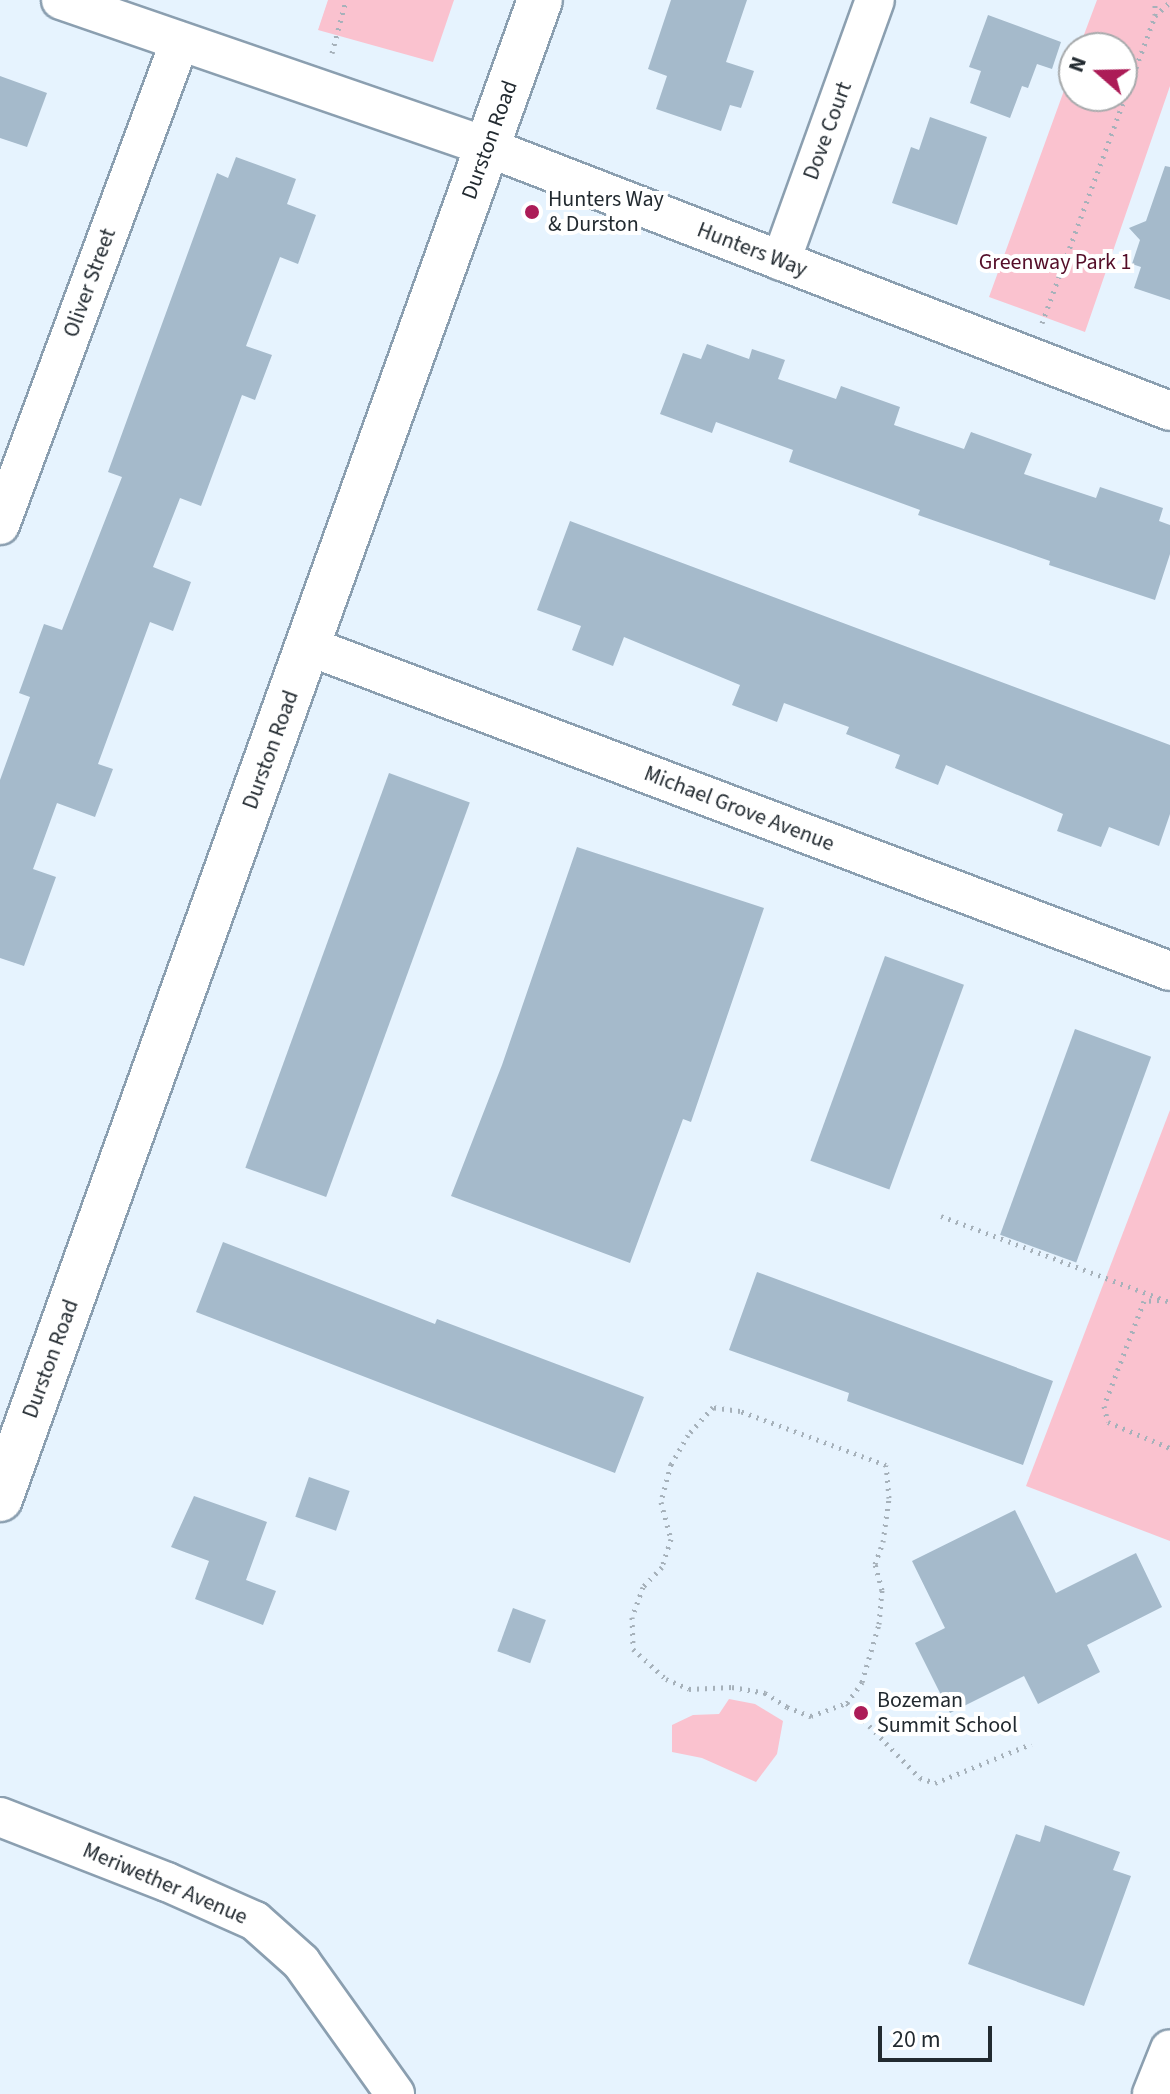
<!DOCTYPE html>
<html>
<head>
<meta charset="utf-8">
<style>
	body { margin:0 }
	#map { position:relative; width:1170px; height:2094px; overflow:hidden; background:#e6f3fe; font-family:"Source Sans 3",sans-serif }
	div>[style] { position:absolute }
	.green>* { inset:0; background:#fac2cf }
	.building>* { inset:0; background:#a5bacb; transform-origin:0 0 }
	.path>* { height:5px; margin-top:-2.5px; transform-origin:0; background:repeating-linear-gradient(90deg,#a6b1ba 0 2px,transparent 0 8px) }
	.roads { filter:drop-shadow(2px 0 #8b9fb0) drop-shadow(-2px 0 #8b9fb0) drop-shadow(0 2px #8b9fb0) drop-shadow(0 -2px #8b9fb0) }
	.street>* { height:38px; margin:-19px; padding:0 19px; transform-origin:19px; border-radius:19px; background:#fff }
	.secondary>* { height:44px; margin:-22px; padding:0 22px; transform-origin:22px; border-radius:22px; background:#fff }
	.dots>* { width:22px; height:22px; translate:-50% -50%; box-sizing:border-box; border:4px solid #fff; border-radius:50% }
	span { translate:-50% -50%; white-space:nowrap; text-align:center; line-height:1.15; -webkit-text-stroke:8px #fff; paint-order:stroke }
	.street-label { font-size:22px; color:#222a30 }
	.poi-label { font-size:22px; color:#222a30 }
	.left { translate:0 -50%; text-align:left }
	.park-label { font-size:22px; color:#540d28 }
	.north { position:absolute; left:1058px; top:32px; width:80px; height:80px; box-sizing:border-box; background:#fff; border:2px solid #a7aaac; border-radius:50%; rotate:290deg; font-size:22px; font-weight:700; line-height:32px; text-align:center; color:#222a30 }
	.north::after { content:''; display:block; margin:auto; width:28px; height:36px; background:#ac1c57; clip-path:polygon(50% 0,100% 100%,50% 72%,0 100%) }
	.scale { position:absolute; left:878px; top:2026px; width:114px; height:36px; box-sizing:border-box; border:4px solid #222a30; border-top:0; padding-left:10px; font-size:24px; line-height:28px; white-space:nowrap; color:#222a30; -webkit-text-stroke:6px #fff; paint-order:stroke }
</style>
</head>
<body>
<div id="map">
	<div class="green">
		<div style="clip-path:polygon(328px 0,454px 0,433px 62px,318px 30px)"></div>
		<div style="clip-path:polygon(1097px 0,1170px 0,1170px 86px,1085px 332px,989px 297px,1074px 63px,1074px 96px,1122px 96px,1122px 48px,1079px 48px)"></div>
		<div style="clip-path:polygon(1170px 1110px,1170px 1541px,1026px 1486px)"></div>
		<div style="clip-path:polygon(729px 1699px,755px 1704px,783px 1721px,777px 1754px,756px 1782px,702px 1758px,672px 1752px,672px 1725px,693px 1715px,719px 1714px)"></div>
	</div>
	<div class="building">
		<div style="clip-path:polygon(671px 0,747px 0,726px 62px,754px 71px,741px 108px,730px 105px,721px 131px,656px 109px,667px 76px,648px 69px)"></div>
		<div style="clip-path:polygon(988px 15px,1061px 42px,1052px 69px,1037px 64px,1028px 88px,1022px 86px,1010px 118px,970px 103px,981px 71px,969px 67px)"></div>
		<div style="clip-path:polygon(0 76px,47px 93px,27px 147px,0 138px)"></div>
		<div style="clip-path:polygon(930px 117px,987px 137px,957px 225px,892px 203px,911px 147px,919px 150px)"></div>
		<div style="clip-path:polygon(236px 157px,296px 179px,287px 204px,316px 215px,298px 264px,280px 257px,246px 346px,272px 355px,255px 400px,242px 395px,201px 506px,180px 498px,153px 567px,191px 582px,173px 631px,150px 622px,98px 764px,113px 769px,95px 817px,57px 803px,33px 869px,56px 877px,24px 966px,0 958px,0 780px,30px 697px,19px 693px,44px 624px,62px 630px,122px 477px,108px 472px,217px 173px,228px 178px)"></div>
		<div style="clip-path:polygon(1165px 166px,1170px 167px,1170px 300px,1134px 288px,1141px 267px,1132px 264px,1140px 240px,1129px 228px,1146px 221px)"></div>
		<div style="clip-path:polygon(707px 344px,749px 359px,752px 349px,785px 360px,778px 379px,836px 399px,841px 386px,900px 407px,894px 425px,964px 449px,971px 432px,1032px 454px,1024px 474px,1096px 498px,1100px 487px,1163px 508px,1159px 521px,1170px 525px,1170px 554px,1155px 600px,1049px 565px,1050px 561px,918px 515px,920px 510px,789px 462px,793px 450px,716px 422px,712px 433px,660px 414px,683px 353px,701px 359px)"></div>
		<div style="clip-path:polygon(570px 521px,1170px 745px,1170px 814px,1159px 846px,1109px 827px,1101px 847px,1057px 831px,1063px 814px,946px 765px,938px 785px,895px 768px,900px 755px,846px 734px,849px 727px,784px 703px,777px 722px,732px 705px,740px 685px,624px 637px,613px 666px,572px 650px,581px 626px,537px 610px)"></div>
		<div style="left:389px;top:773px;width:86px;height:420px;rotate:20deg"></div>
		<div style="clip-path:polygon(577px 847px,764px 908px,691px 1122px,683px 1119px,630px 1263px,451px 1196px,502px 1065px)"></div>
		<div style="left:885px;top:956px;width:84px;height:218px;rotate:20deg"></div>
		<div style="left:1075px;top:1029px;width:81px;height:219px;rotate:20deg"></div>
		<div style="clip-path:polygon(223px 1242px,435px 1324px,437px 1319px,644px 1397px,615px 1473px,196px 1312px)"></div>
		<div style="clip-path:polygon(757px 1272px,1053px 1381px,1023px 1465px,847px 1401px,849px 1393px,729px 1350px)"></div>
		<div style="left:309px;top:1477px;width:43px;height:42px;rotate:19deg"></div>
		<div style="clip-path:polygon(194px 1496px,267px 1522px,246px 1580px,276px 1591px,263px 1625px,195px 1599px,209px 1561px,171px 1547px)"></div>
		<div style="clip-path:polygon(1015px 1510px,1056px 1593px,1136px 1553px,1162px 1607px,1087px 1645px,1100px 1672px,1038px 1704px,1024px 1676px,950px 1713px,915px 1643px,945px 1628px,912px 1561px)"></div>
		<div style="left:513px;top:1608px;width:35px;height:46px;rotate:20deg"></div>
		<div style="clip-path:polygon(1045px 1825px,1120px 1852px,1113px 1870px,1131px 1876px,1084px 2006px,968px 1964px,1016px 1834px,1040px 1842px)"></div>
	</div>
	<div class="path">
		<div style="left:1155px;top:15px;width:15px;rotate:-90deg"></div>
		<div style="left:332px;top:53px;width:55px;rotate:-75.2deg"></div>
		<div style="left:1042px;top:323px;width:327px;rotate:-69.8deg"></div>
		<div style="left:1155px;top:16px;width:21px;rotate:-43deg"></div>
		<div style="left:941px;top:1216px;width:245px;rotate:20.6deg"></div>
		<div style="left:1159px;top:1300px;width:15px;rotate:176deg"></div>
		<div style="left:1144px;top:1301px;width:112px;rotate:110.9deg"></div>
		<div style="left:1104px;top:1406px;width:16px;rotate:76deg"></div>
		<div style="left:1108px;top:1422px;width:67px;rotate:22.8deg"></div>
		<div style="left:847px;top:1703px;width:26px;rotate:-54deg"></div>
		<div style="left:862px;top:1682px;width:60px;rotate:-73.7deg"></div>
		<div style="left:879px;top:1624px;width:34px;rotate:-85deg"></div>
		<div style="left:882px;top:1590px;width:27px;rotate:-105deg"></div>
		<div style="left:875px;top:1564px;width:23px;rotate:-70deg"></div>
		<div style="left:883px;top:1542px;width:44px;rotate:-82.2deg"></div>
		<div style="left:889px;top:1498px;width:33px;rotate:-95deg"></div>
		<div style="left:886px;top:1465px;width:156px;rotate:-159.7deg"></div>
		<div style="left:740px;top:1411px;width:27px;rotate:-172deg"></div>
		<div style="left:713px;top:1407px;width:38px;rotate:132deg"></div>
		<div style="left:688px;top:1435px;width:34px;rotate:120deg"></div>
		<div style="left:671px;top:1464px;width:39px;rotate:105deg"></div>
		<div style="left:661px;top:1502px;width:38px;rotate:75deg"></div>
		<div style="left:671px;top:1539px;width:29px;rotate:108deg"></div>
		<div style="left:662px;top:1567px;width:28px;rotate:134deg"></div>
		<div style="left:643px;top:1587px;width:32px;rotate:110deg"></div>
		<div style="left:632px;top:1617px;width:32px;rotate:88deg"></div>
		<div style="left:633px;top:1649px;width:45px;rotate:42.3deg"></div>
		<div style="left:666px;top:1679px;width:25px;rotate:23deg"></div>
		<div style="left:689px;top:1689px;width:43px;rotate:-2.7deg"></div>
		<div style="left:732px;top:1687px;width:34px;rotate:10deg"></div>
		<div style="left:765px;top:1693px;width:26px;rotate:32deg"></div>
		<div style="left:787px;top:1707px;width:26px;rotate:21deg"></div>
		<div style="left:811px;top:1716px;width:38px;rotate:-20deg"></div>
		<div style="left:847px;top:1703px;width:105px;rotate:45.8deg"></div>
		<div style="left:920px;top:1778px;width:16px;rotate:18deg"></div>
		<div style="left:935px;top:1783px;width:104px;rotate:-22.1deg"></div>
	</div>
	<div class="roads">
		<div class="street">
			<div style="left:61px;top:0;width:451px;rotate:19deg"></div>
			<div style="left:487px;top:147px;width:732px;rotate:21.13deg"></div>
			<div style="left:781px;top:261px;width:277px;rotate:-70.2deg"></div>
			<div style="left:0;top:525px;width:516px;rotate:-69.6deg"></div>
			<div style="left:308px;top:646px;width:921px;rotate:20.66deg"></div>
			<div style="left:0;top:1817px;width:179px;rotate:21.3deg"></div>
			<div style="left:167px;top:1882px;width:96px;rotate:23.9deg"></div>
			<div style="left:255px;top:1921px;width:62px;rotate:41.7deg"></div>
			<div style="left:301px;top:1962px;width:162px;rotate:54.5deg"></div>
			<div style="left:1152px;top:2094px;width:48px;rotate:-68.2deg"></div>
		</div>
		<div class="secondary">
			<div style="left:0;top:1499px;width:1593px;rotate:-70.19deg"></div>
		</div>
	</div>
	<div class="dots">
		<div style="left:532px;top:212px;background:#ac1c57"></div>
		<div style="left:861px;top:1713px;background:#ac1c57"></div>
	</div>
	<div class="street-label">
		<span style="left:828px;top:131px;rotate:-70deg">Dove Court</span>
		<span style="left:490px;top:140px;rotate:-70deg">Durston Road</span>
		<span style="left:752px;top:250px;rotate:21deg">Hunters Way</span>
		<span style="left:90px;top:283px;rotate:-70deg">Oliver Street</span>
		<span style="left:271px;top:750px;rotate:-70deg">Durston Road</span>
		<span style="left:739px;top:809px;rotate:21deg">Michael Grove Avenue</span>
		<span style="left:51px;top:1359px;rotate:-70deg">Durston Road</span>
		<span style="left:165px;top:1884px;rotate:23deg">Meriwether Avenue</span>
	</div>
	<div class="poi-label">
		<span class="left" style="left:548px;top:212px">Hunters Way<br>&amp; Durston</span>
		<span class="left" style="left:877px;top:1713px">Bozeman<br>Summit School</span>
	</div>
	<div class="park-label">
		<span style="left:1055px;top:263px">Greenway Park 1</span>
	</div>
	<div class="north">N</div>
	<div class="scale">20 m</div>
</div>
</body>
</html>
